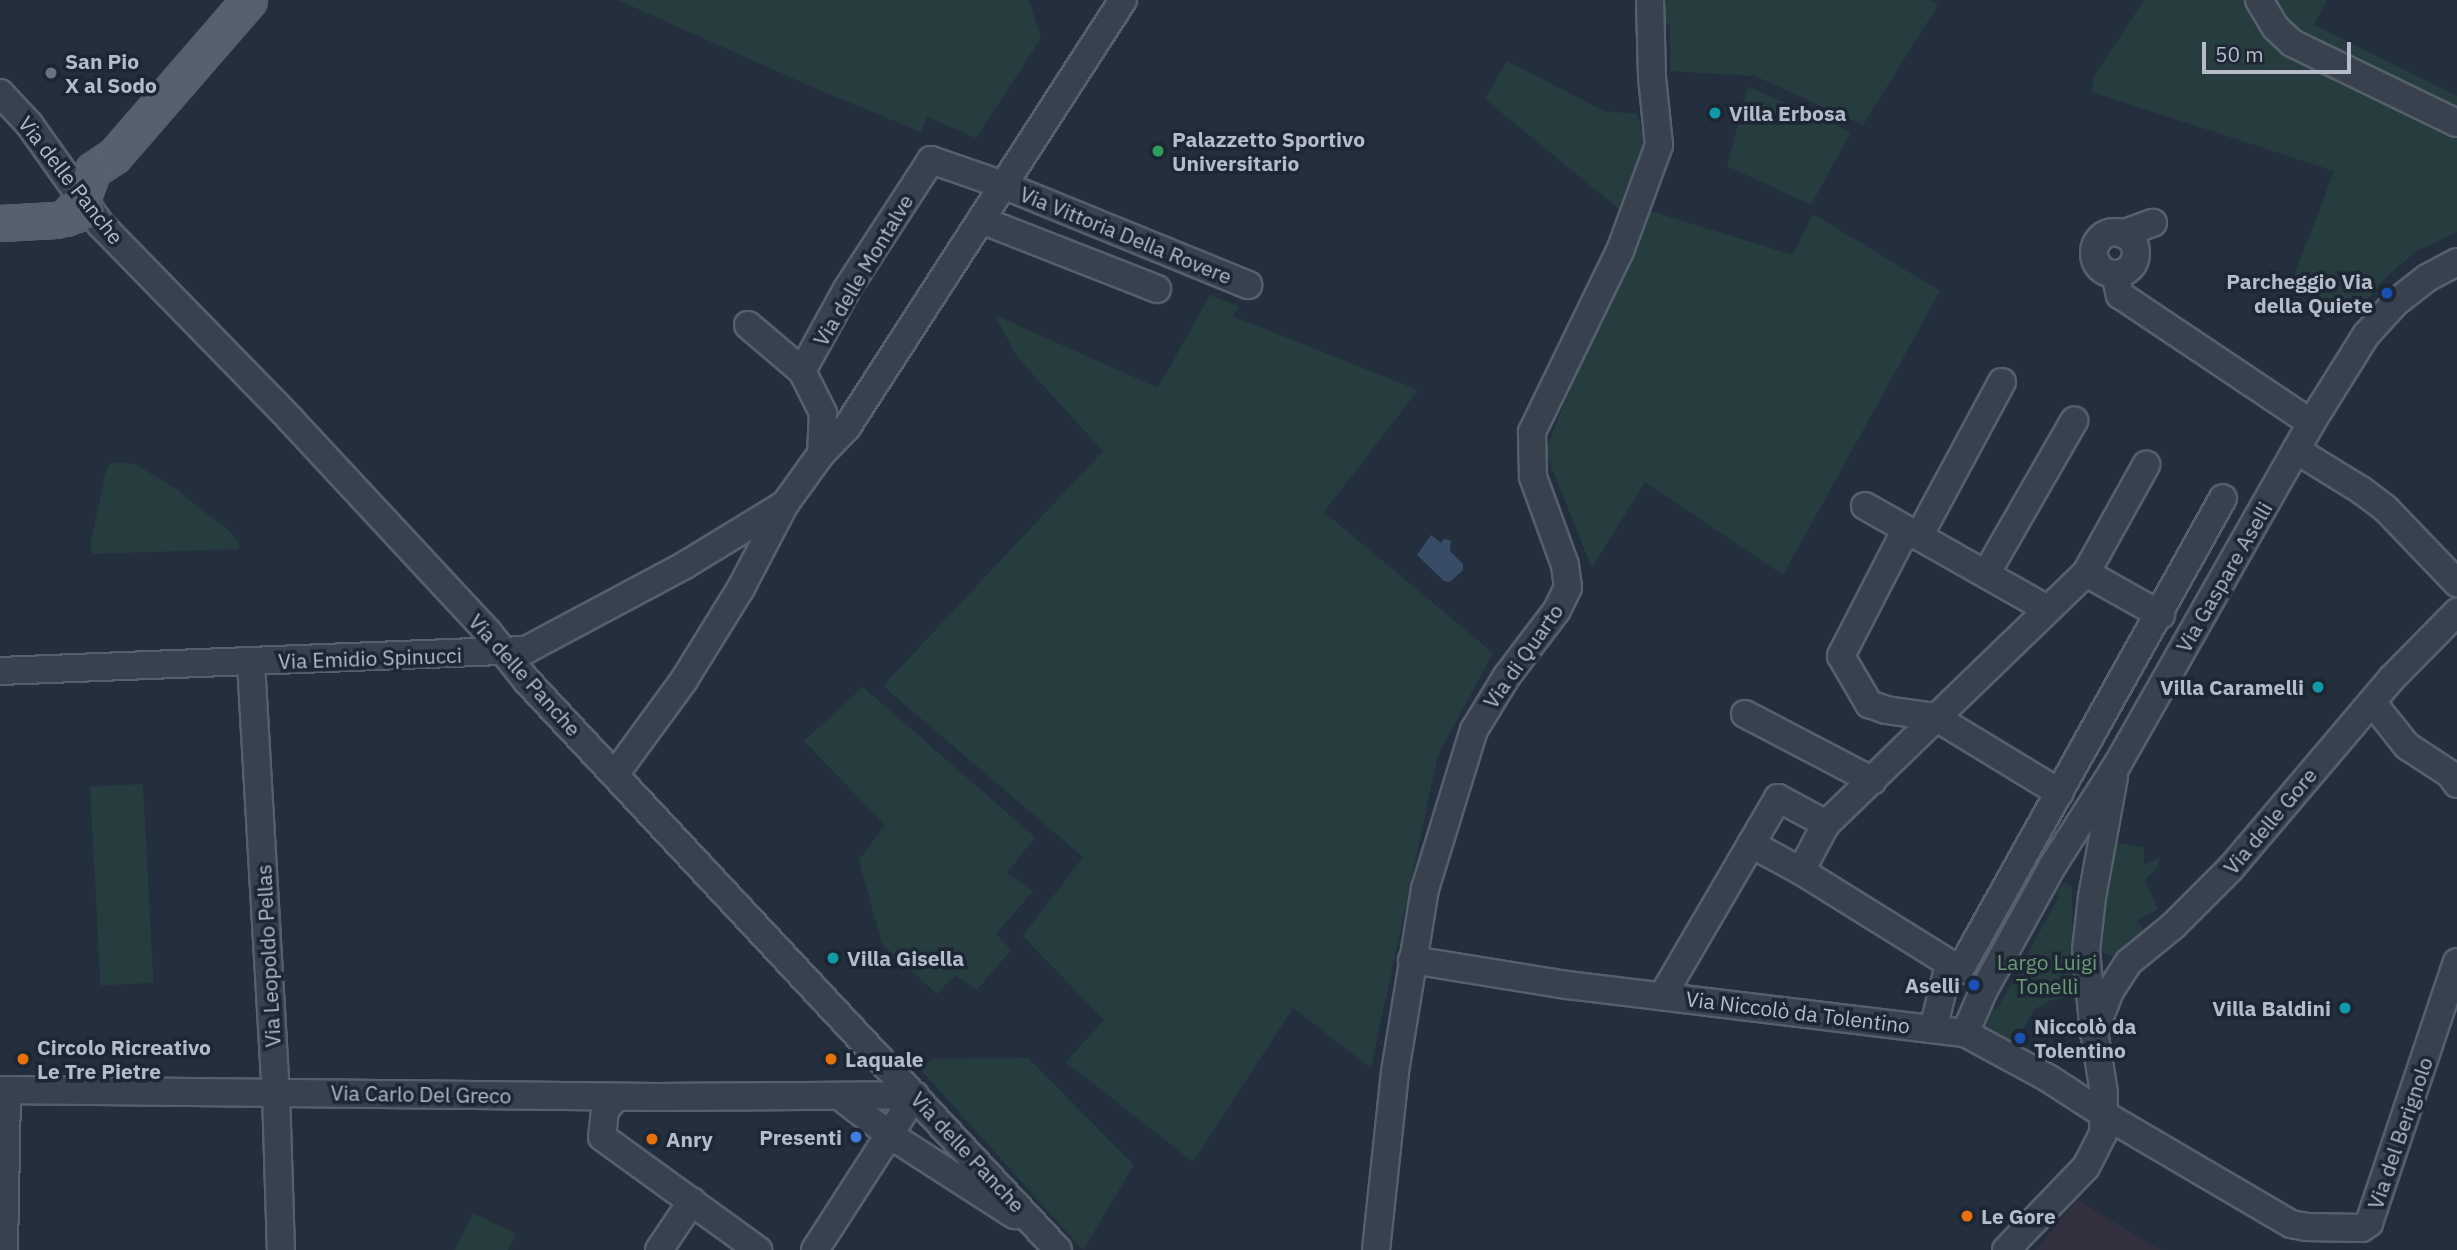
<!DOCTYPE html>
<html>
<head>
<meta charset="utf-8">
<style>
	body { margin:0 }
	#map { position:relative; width:2457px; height:1250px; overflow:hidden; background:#242f3e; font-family:"IBM Plex Sans",sans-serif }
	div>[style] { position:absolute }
	.medical>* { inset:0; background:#32303f }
	.green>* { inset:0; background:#263c3f; transform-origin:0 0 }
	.water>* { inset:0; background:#394c67 }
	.roads { filter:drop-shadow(2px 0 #565f6c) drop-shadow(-2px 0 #565f6c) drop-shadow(0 2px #565f6c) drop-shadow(0 -2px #565f6c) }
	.minor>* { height:26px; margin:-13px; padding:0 13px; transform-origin:13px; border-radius:13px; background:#38414e }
	.minor>.ring { margin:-13px; padding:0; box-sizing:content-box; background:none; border:26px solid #38414e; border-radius:50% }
	.major>* { height:33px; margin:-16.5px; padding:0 16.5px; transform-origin:16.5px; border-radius:16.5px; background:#56606e }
	.dots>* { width:19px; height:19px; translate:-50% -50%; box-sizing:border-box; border:4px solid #1d2633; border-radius:50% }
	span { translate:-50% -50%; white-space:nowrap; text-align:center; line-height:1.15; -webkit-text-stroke:7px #1d2633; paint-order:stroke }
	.poi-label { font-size:21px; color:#b4bcc9; font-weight:700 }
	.left { translate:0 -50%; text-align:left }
	.right { translate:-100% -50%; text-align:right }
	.street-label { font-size:21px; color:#b4bcc9 }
	.park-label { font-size:21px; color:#6b9a76 }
	.scale { position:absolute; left:2202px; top:42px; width:149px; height:32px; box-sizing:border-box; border:4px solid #b4bcc9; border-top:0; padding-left:9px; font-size:21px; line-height:24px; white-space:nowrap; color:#b4bcc9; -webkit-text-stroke:5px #1d2633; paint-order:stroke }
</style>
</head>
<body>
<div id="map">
	<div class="medical">
		<div style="clip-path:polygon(2077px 1200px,2161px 1250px,2036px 1250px)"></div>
	</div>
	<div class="green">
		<div style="clip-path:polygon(618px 0,1029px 0,1041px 38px,976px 138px,927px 117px,921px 132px,810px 86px)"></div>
		<div style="clip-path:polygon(1661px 0,1930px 0,1938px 5px,1863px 125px,1755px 76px,1670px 71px,1670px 26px,1660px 21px)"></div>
		<div style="clip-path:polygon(2144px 0,2327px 0,2314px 25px,2457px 96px,2457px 232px,2417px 251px,2386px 277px,2352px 318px,2292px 282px,2334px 171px,2092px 92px,2093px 78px)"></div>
		<div style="clip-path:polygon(1507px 61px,1604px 111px,1637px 114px,1644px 139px,1619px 209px,1485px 99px)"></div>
		<div style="clip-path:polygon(1748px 87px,1851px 132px,1811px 205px,1727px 166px)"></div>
		<div style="clip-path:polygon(1650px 211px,1793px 255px,1813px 214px,1940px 291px,1783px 575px,1645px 482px,1592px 568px,1545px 451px,1579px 366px,1632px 256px)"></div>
		<div style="clip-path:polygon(1210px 295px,1240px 307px,1232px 316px,1418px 390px,1324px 512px,1493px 653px,1438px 755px,1371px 1068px,1293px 1008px,1193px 1162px,1066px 1062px,1104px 1020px,1023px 936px,1083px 857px,883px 686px,1103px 451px,1017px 357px,995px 315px,1158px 388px)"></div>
		<div style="clip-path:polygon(121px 462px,137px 465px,176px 489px,230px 532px,239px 542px,239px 549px,93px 554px,90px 547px,105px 474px,109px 464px)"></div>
		<div style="clip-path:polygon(863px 687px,1035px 837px,1007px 873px,1033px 891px,996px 934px,1011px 950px,977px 990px,955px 975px,937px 994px,882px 944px,859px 860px,885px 825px,804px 741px)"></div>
		<div style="left:143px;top:784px;width:199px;height:53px;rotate:87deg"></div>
		<div style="clip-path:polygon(2114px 843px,2144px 847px,2144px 865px,2160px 857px,2158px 867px,2145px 880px,2158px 909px,2137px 920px,2146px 934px,2116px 959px,2100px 950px)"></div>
		<div style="clip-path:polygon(2064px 883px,2072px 886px,2073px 995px,2051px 1000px,2035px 1009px,2013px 1046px,1987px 1026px,1989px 1009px,1997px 1009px,2059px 897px,2056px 893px)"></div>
		<div style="clip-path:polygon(1028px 1058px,1134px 1165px,1083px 1250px,921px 1070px,931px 1059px)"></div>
		<div style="clip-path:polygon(473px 1213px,516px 1234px,508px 1250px,455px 1250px)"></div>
	</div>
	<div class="water">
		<div style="clip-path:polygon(1431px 535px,1441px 543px,1444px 539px,1451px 541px,1450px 551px,1463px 564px,1463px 570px,1450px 582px,1444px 581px,1417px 555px)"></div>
	</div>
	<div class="roads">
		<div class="minor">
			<div style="left:2259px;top:0;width:31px;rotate:59deg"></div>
			<div style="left:2275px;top:27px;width:23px;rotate:43deg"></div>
			<div style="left:2292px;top:43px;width:183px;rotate:25.9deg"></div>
			<div style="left:0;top:93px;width:42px;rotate:46.9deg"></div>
			<div style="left:29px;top:124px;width:124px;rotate:54.5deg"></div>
			<div style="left:101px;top:225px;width:271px;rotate:45.7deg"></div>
			<div style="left:290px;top:419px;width:291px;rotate:47.1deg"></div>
			<div style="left:488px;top:632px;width:63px;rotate:51.5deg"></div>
			<div style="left:527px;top:681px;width:778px;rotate:46.98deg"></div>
			<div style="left:981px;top:220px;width:189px;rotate:21.4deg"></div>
			<div class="ring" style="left:2094px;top:232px;width:16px;height:16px"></div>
			<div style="left:2122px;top:234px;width:33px;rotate:-20deg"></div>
			<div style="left:2115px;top:274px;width:22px;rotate:77deg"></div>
			<div style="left:2120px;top:295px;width:230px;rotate:33.8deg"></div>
			<div style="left:748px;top:325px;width:71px;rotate:40.4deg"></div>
			<div style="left:802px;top:371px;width:47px;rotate:63.4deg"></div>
			<div style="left:823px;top:413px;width:41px;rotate:92.8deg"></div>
			<div style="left:802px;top:371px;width:94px;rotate:-61.2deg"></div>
			<div style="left:847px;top:289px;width:154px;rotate:-56.9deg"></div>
			<div style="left:931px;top:160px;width:76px;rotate:19.1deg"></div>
			<div style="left:1003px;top:185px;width:265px;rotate:22.2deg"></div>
			<div style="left:2296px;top:450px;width:76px;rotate:31.6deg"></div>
			<div style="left:2361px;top:490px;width:31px;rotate:37deg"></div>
			<div style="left:2386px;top:509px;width:103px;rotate:46.2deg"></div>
			<div style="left:1865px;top:506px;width:209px;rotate:29.5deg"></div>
			<div style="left:1912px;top:532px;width:15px;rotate:143deg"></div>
			<div style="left:1900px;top:541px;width:129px;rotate:117.2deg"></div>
			<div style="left:1841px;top:656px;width:56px;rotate:59.7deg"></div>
			<div style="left:1869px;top:704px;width:18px;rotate:19deg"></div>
			<div style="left:1886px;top:710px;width:49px;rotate:8.1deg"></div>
			<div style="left:1935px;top:717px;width:146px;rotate:31.3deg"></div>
			<div style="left:1919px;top:536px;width:175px;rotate:-61.7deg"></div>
			<div style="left:2086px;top:573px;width:86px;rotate:29.2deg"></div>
			<div style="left:1986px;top:574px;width:177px;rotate:-60.1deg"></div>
			<div style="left:251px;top:663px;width:431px;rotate:86.7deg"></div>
			<div style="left:276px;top:1093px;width:157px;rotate:88.2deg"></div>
			<div style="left:0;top:671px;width:526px;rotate:-2.29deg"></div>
			<div style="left:526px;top:650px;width:180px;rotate:-28.1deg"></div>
			<div style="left:685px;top:565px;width:117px;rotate:-31.4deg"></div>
			<div style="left:2372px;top:702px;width:56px;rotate:51.5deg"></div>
			<div style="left:2407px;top:746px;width:51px;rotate:33.1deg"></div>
			<div style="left:2450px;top:774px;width:12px;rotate:55deg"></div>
			<div style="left:1745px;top:714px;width:144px;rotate:27.6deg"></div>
			<div style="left:616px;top:773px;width:115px;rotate:-53.8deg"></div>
			<div style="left:684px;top:680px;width:108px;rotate:-58.2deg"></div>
			<div style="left:741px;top:588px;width:95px;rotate:-62.4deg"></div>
			<div style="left:785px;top:504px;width:62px;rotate:-54.2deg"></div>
			<div style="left:821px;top:454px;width:37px;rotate:-46deg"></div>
			<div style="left:847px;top:427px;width:508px;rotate:-57.12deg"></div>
			<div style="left:1751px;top:844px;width:57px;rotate:28.4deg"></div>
			<div style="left:1801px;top:871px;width:187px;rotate:31.9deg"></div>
			<div style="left:1960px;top:970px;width:540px;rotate:-60.87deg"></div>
			<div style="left:1801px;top:871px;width:53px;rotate:-62deg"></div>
			<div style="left:1412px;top:960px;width:157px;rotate:9.2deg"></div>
			<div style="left:1567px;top:985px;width:401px;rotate:6.9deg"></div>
			<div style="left:1965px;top:1033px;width:94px;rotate:28.5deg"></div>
			<div style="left:2048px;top:1078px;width:68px;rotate:33deg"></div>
			<div style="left:2105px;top:1115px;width:216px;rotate:30.4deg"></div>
			<div style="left:2291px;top:1224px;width:15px;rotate:11deg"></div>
			<div style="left:2306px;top:1227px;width:56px;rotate:1deg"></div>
			<div style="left:2362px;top:1228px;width:9px;rotate:-36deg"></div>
			<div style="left:2369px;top:1223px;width:275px;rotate:-71.4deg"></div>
			<div style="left:1663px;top:995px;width:228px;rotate:-59.7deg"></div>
			<div style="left:1778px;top:798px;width:55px;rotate:28.4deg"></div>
			<div style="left:1826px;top:824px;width:361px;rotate:-44deg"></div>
			<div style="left:2086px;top:573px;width:124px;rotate:-60.9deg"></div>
			<div style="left:1933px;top:1029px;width:66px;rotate:-76deg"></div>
			<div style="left:1965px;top:1033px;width:47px;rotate:-66.2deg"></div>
			<div style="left:1984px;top:990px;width:143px;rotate:-61.1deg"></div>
			<div style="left:2053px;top:865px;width:119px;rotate:-57.4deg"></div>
			<div style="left:2117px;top:765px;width:393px;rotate:-60.4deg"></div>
			<div style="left:2311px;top:423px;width:104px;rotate:-58deg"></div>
			<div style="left:2366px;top:335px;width:43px;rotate:-47.8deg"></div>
			<div style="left:2395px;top:303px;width:41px;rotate:-38deg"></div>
			<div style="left:2427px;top:278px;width:34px;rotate:-28deg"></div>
			<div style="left:2094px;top:1033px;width:45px;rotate:-69.1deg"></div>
			<div style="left:2110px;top:991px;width:35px;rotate:-57deg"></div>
			<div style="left:2129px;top:962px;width:57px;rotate:-39.3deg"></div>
			<div style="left:2173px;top:926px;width:82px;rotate:-45deg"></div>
			<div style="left:2231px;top:868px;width:249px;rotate:-49.7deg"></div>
			<div style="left:2392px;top:678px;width:93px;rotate:-45.4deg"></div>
			<div style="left:0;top:1090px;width:656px;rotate:0.61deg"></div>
			<div style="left:656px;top:1097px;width:259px;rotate:-0.4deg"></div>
			<div style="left:616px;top:1097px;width:17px;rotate:130deg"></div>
			<div style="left:605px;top:1110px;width:27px;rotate:96deg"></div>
			<div style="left:602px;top:1137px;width:193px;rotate:35.9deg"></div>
			<div style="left:842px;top:1098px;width:61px;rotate:37.6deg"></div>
			<div style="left:890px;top:1135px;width:148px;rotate:32.8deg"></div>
			<div style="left:4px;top:1250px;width:160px;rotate:-88.9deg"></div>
			<div style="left:659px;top:1250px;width:59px;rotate:-56deg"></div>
			<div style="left:815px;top:1250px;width:184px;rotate:-57.2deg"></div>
			<div style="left:1376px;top:1250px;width:179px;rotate:-83.9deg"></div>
			<div style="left:1395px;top:1072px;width:185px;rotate:-80.7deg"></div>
			<div style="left:1425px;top:889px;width:166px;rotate:-72.9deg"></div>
			<div style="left:1474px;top:730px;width:63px;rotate:-58.6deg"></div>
			<div style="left:1507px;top:676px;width:83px;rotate:-52.9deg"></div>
			<div style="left:1557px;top:610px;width:25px;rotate:-64deg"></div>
			<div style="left:1568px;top:587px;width:22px;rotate:-98deg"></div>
			<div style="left:1565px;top:565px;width:94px;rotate:-110deg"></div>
			<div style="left:1533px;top:477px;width:45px;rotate:-91.3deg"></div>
			<div style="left:1532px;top:432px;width:201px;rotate:-64.1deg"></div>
			<div style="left:1620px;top:251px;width:113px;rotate:-69.8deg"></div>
			<div style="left:1659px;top:145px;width:68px;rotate:-95.9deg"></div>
			<div style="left:1652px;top:77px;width:77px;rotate:-91.5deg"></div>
			<div style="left:2006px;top:1250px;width:115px;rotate:-46.1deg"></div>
			<div style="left:2086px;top:1167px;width:37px;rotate:-63deg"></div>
			<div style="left:2103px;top:1134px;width:41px;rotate:-88.6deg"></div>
			<div style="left:2104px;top:1093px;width:70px;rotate:-99.1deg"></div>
			<div style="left:2093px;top:1024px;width:74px;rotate:-95.4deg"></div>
			<div style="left:2086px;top:950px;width:53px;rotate:-83.5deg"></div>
			<div style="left:2092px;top:897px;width:122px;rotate:-79.6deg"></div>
		</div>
		<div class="major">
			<div style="left:66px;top:218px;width:27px;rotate:-51deg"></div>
			<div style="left:83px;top:197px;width:29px;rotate:-70deg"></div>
			<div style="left:93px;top:170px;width:25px;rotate:-34deg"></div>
			<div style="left:114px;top:156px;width:206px;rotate:-49.1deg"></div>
			<div style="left:0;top:223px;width:56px;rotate:-3.1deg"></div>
			<div style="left:56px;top:220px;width:32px;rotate:-16deg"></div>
		</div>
	</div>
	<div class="dots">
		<div style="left:51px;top:73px;background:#6b7280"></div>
		<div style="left:1715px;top:113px;background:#0f9aa8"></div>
		<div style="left:1158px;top:151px;background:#2e9e5b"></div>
		<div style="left:2387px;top:293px;background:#1a4fb4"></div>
		<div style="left:2318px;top:687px;background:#0f9aa8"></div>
		<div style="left:833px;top:958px;background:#0f9aa8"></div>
		<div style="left:1974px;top:985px;background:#1a4fb4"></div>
		<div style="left:2345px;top:1008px;background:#0f9aa8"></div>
		<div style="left:2020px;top:1038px;background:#1a4fb4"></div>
		<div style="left:23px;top:1059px;background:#e8710a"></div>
		<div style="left:831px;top:1059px;background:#e8710a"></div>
		<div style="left:856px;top:1137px;background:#3f7fe0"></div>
		<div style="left:652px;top:1139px;background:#e8710a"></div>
		<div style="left:1967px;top:1216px;background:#e8710a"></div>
	</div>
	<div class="poi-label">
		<span class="left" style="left:65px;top:73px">San Pio<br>X al Sodo</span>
		<span class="left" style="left:1729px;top:113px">Villa Erbosa</span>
		<span class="left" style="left:1172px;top:151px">Palazzetto Sportivo<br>Universitario</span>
		<span class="right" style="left:2373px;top:293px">Parcheggio Via<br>della Quiete</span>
		<span class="right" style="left:2304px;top:687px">Villa Caramelli</span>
		<span class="left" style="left:847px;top:958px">Villa Gisella</span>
		<span class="right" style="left:1960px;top:985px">Aselli</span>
		<span class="right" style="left:2331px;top:1008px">Villa Baldini</span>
		<span class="left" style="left:2034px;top:1038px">Niccolò da<br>Tolentino</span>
		<span class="left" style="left:37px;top:1059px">Circolo Ricreativo<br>Le Tre Pietre</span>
		<span class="left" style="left:845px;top:1059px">Laquale</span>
		<span class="right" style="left:842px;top:1137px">Presenti</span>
		<span class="left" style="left:666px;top:1139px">Anry</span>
		<span class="left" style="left:1981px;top:1216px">Le Gore</span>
	</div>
	<div class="street-label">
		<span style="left:71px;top:180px;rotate:52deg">Via delle Panche</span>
		<span style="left:1126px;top:235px;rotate:22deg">Via Vittoria Della Rovere</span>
		<span style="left:863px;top:270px;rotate:-59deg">Via delle Montalve</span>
		<span style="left:2224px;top:577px;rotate:-60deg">Via Gaspare Aselli</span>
		<span style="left:1523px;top:656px;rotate:-55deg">Via di Quarto</span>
		<span style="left:370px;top:658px;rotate:-2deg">Via Emidio Spinucci</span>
		<span style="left:525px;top:675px;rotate:48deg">Via delle Panche</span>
		<span style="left:2270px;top:821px;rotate:-50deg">Via delle Gore</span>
		<span style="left:268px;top:956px;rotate:-93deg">Via Leopoldo Pellas</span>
		<span style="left:1798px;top:1012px;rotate:7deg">Via Niccolò da Tolentino</span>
		<span style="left:421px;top:1094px;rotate:1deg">Via Carlo Del Greco</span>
		<span style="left:2400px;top:1133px;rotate:-71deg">Via del Berignolo</span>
		<span style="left:968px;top:1152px;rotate:47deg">Via delle Panche</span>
	</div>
	<div class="park-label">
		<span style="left:2047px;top:974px">Largo Luigi<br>Tonelli</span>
	</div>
	<div class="scale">50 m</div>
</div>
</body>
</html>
